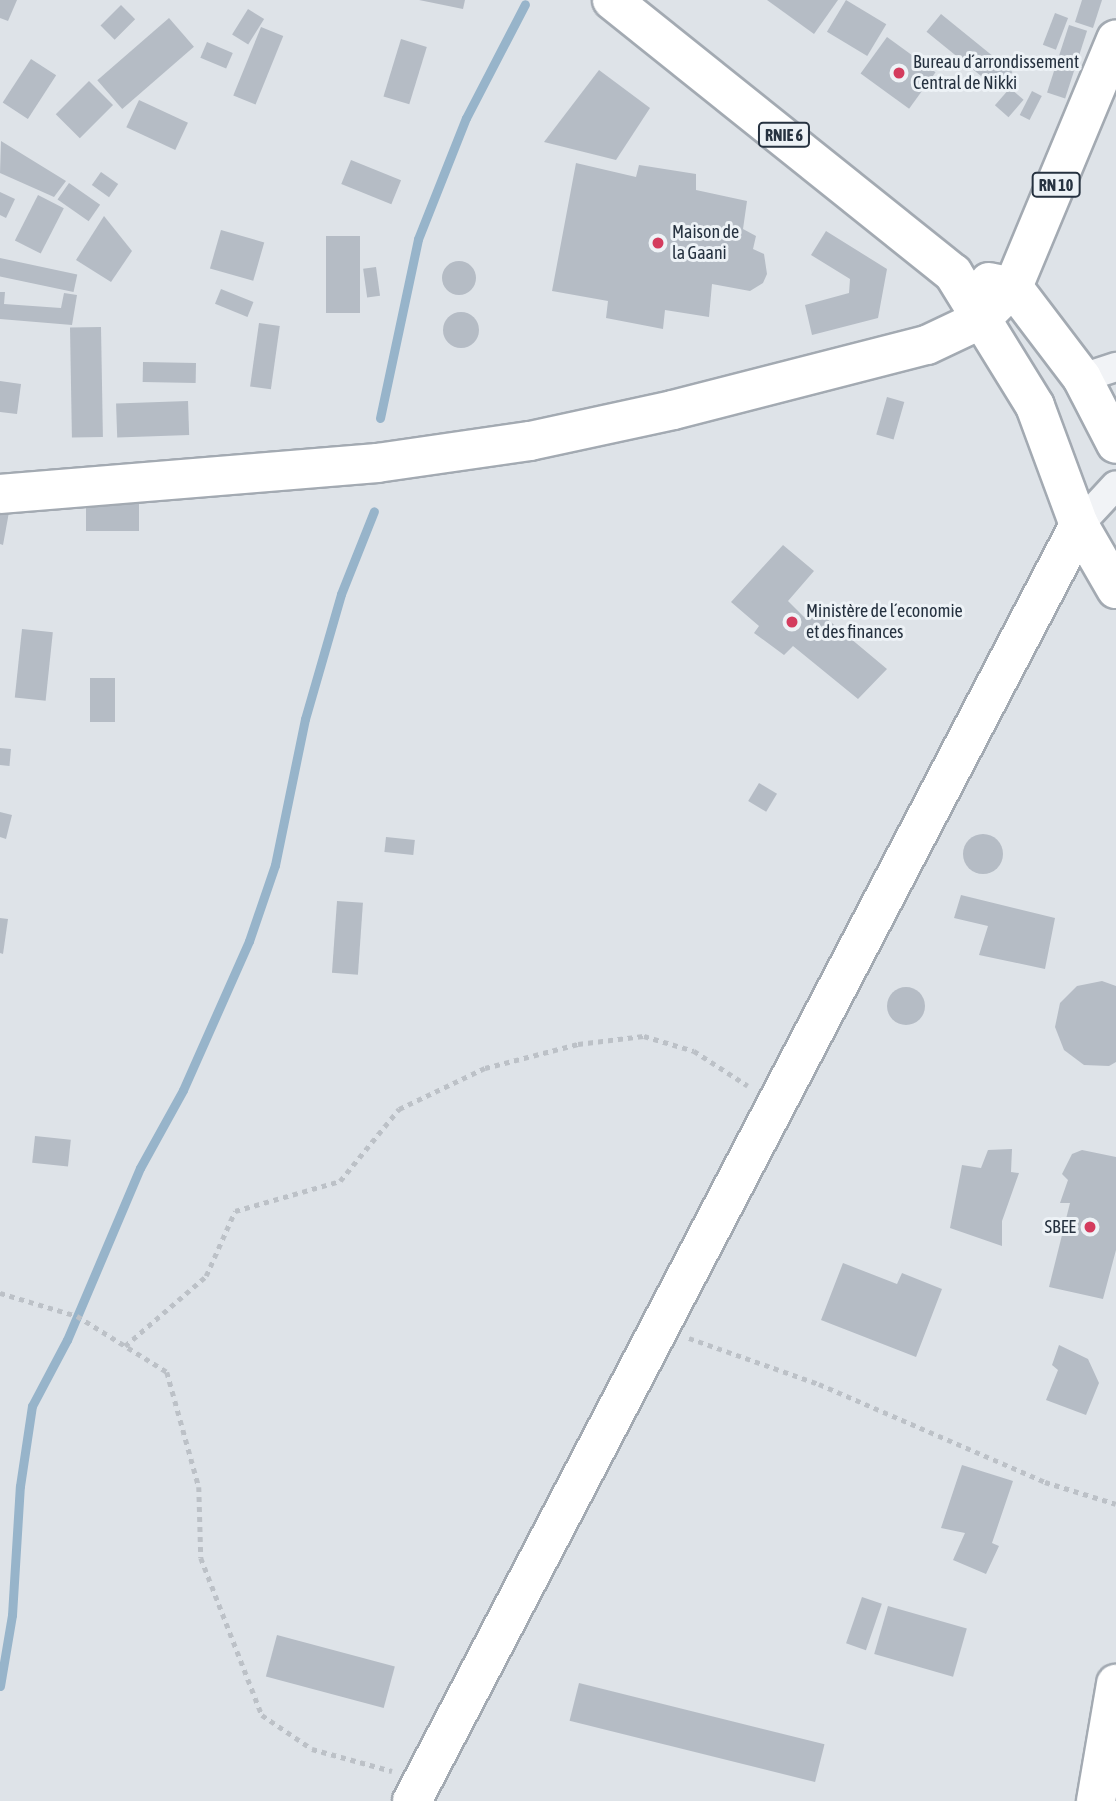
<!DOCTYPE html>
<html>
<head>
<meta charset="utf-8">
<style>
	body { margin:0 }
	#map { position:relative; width:1116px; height:1801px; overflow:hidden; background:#dee3e8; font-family:"Asap Condensed",sans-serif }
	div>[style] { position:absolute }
	.stream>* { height:9px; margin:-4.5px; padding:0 4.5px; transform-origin:4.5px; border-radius:4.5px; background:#97b4ca }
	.building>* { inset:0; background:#b5bcc5; transform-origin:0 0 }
	.round { border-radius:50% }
	.path>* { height:4.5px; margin-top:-2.25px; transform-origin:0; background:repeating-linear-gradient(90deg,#bcc1c7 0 5px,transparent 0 10px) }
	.roads { filter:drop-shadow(2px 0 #a3aab2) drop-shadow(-2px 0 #a3aab2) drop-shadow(0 2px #a3aab2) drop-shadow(0 -2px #a3aab2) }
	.street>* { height:28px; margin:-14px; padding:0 14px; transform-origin:14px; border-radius:14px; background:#f1f3f6 }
	.secondary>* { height:38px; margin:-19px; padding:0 19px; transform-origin:19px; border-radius:19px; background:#fff }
	.primary>* { height:38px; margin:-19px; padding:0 19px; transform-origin:19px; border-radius:19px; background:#fff }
	.dots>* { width:19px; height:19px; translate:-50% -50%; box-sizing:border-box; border:4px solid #edf2f6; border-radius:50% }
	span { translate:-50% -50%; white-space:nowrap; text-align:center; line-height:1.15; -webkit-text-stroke:6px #edf2f6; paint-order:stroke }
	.shield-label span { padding:2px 5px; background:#edf2f6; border:2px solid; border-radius:5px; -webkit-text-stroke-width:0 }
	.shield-label { font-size:16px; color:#263240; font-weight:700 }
	.poi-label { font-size:18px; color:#263240 }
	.left { translate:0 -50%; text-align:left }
	.right { translate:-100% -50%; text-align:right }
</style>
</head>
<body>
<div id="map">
	<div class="stream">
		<div style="left:380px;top:418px;width:183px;rotate:-78deg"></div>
		<div style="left:418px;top:239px;width:130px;rotate:-68.4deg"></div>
		<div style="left:466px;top:118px;width:128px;rotate:-62.6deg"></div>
		<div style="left:0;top:1686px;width:72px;rotate:-80.4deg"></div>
		<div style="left:12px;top:1615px;width:129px;rotate:-86.5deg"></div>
		<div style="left:20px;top:1486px;width:81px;rotate:-81.5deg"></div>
		<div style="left:32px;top:1406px;width:75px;rotate:-62.1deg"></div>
		<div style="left:67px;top:1340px;width:187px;rotate:-67deg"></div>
		<div style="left:140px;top:1168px;width:89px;rotate:-61.1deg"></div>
		<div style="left:183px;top:1090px;width:163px;rotate:-66.1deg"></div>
		<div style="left:249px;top:941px;width:80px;rotate:-71.1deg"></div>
		<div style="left:275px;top:865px;width:149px;rotate:-78.4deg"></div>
		<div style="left:305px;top:719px;width:130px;rotate:-73.9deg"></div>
		<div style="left:341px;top:594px;width:89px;rotate:-68.3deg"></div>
	</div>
	<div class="building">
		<div style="clip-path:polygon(0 0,17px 0,8px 21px,0 18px)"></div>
		<div style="clip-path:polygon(419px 0,465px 0,463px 9px)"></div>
		<div style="clip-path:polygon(767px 0,838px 0,814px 34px)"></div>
		<div style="left:846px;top:0;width:47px;height:37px;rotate:31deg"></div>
		<div style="clip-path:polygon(1082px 0,1102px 0,1093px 28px,1075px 22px)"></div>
		<div style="left:121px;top:5px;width:20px;height:29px;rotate:45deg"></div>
		<div style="left:248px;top:9px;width:19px;height:30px;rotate:32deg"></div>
		<div style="left:1055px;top:13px;width:14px;height:34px;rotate:21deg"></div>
		<div style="left:941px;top:14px;width:92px;height:23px;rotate:39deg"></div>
		<div style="left:169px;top:18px;width:38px;height:95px;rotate:49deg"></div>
		<div style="left:1069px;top:25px;width:19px;height:71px;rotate:18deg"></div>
		<div style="left:261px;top:27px;width:24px;height:74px;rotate:22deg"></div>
		<div style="left:887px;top:37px;width:60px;height:45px;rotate:36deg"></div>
		<div style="left:401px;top:39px;width:27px;height:60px;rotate:17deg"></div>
		<div style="left:207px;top:42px;width:28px;height:17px;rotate:23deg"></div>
		<div style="left:31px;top:59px;width:30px;height:52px;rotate:33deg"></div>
		<div style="clip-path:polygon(599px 70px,650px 108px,616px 160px,544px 142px)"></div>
		<div style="left:89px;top:81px;width:34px;height:47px;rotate:45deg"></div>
		<div style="left:1010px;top:88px;width:18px;height:23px;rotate:41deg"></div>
		<div style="left:1032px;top:91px;width:11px;height:27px;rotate:27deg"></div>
		<div style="left:139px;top:100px;width:54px;height:30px;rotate:25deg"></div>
		<div style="clip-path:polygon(1px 141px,66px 181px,54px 197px,0 173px)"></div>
		<div style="left:351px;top:160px;width:54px;height:26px;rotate:22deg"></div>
		<div style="clip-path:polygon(576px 163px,636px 177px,639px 165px,696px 174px,696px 190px,747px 201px,743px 229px,756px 236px,753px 249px,764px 254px,767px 274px,763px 283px,750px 291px,712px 284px,709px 317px,665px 310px,663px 329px,606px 318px,608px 301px,552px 291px)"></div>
		<div style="left:101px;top:172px;width:21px;height:16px;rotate:35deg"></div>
		<div style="left:69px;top:183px;width:38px;height:20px;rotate:35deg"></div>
		<div style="clip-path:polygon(0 192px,15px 199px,6px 218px,0 215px)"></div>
		<div style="left:38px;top:195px;width:29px;height:51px;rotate:27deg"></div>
		<div style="clip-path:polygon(104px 216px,132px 251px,111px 282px,76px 260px)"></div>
		<div style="left:221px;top:230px;width:45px;height:40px;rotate:16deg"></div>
		<div style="clip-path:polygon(826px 231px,887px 269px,878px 318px,812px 335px,805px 305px,849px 293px,850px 279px,811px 255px)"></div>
		<div style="left:326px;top:236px;width:34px;height:77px"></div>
		<div style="left:0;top:258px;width:79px;height:18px;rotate:12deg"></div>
		<div class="round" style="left:442px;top:261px;width:34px;height:34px"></div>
		<div style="left:376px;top:267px;width:29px;height:13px;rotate:82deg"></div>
		<div style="left:221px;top:289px;width:35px;height:16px;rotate:22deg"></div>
		<div style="clip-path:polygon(0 292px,5px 292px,4px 304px,61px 308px,64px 293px,77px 295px,72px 325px,0 319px)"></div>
		<div class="round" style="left:443px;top:312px;width:36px;height:36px"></div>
		<div style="left:259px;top:323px;width:21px;height:64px;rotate:8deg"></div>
		<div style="left:101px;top:327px;width:110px;height:31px;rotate:89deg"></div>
		<div style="left:143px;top:362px;width:53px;height:20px;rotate:1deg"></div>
		<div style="clip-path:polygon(0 381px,21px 384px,17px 414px,0 412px)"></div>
		<div style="left:887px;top:397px;width:18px;height:39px;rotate:16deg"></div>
		<div style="left:188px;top:401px;width:34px;height:72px;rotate:88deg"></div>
		<div style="left:139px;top:504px;width:27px;height:53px;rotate:90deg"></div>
		<div style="clip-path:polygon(0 510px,9px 512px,3px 545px,0 544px)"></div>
		<div style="clip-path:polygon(783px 545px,814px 571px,788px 601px,804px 617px,814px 608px,887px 669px,858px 699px,793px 646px,784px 655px,754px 633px,759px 626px,731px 602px)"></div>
		<div style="left:22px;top:629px;width:31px;height:69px;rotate:6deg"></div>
		<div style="left:90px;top:678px;width:25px;height:44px"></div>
		<div style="left:0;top:748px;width:11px;height:17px;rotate:5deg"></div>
		<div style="left:759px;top:783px;width:21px;height:21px;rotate:31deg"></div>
		<div style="clip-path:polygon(0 812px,12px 815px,6px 839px,0 837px)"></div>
		<div class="round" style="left:963px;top:834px;width:40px;height:40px"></div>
		<div style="left:386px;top:837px;width:29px;height:15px;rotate:6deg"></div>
		<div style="clip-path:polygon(961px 895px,1055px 918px,1045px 969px,979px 955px,988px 926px,954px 918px)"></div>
		<div style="left:337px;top:901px;width:26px;height:72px;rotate:4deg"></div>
		<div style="clip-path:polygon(0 918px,8px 919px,3px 954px,0 953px)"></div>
		<div style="clip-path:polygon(1102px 981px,1116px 986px,1116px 1062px,1109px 1066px,1084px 1065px,1064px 1050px,1055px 1027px,1060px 1003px,1077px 986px)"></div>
		<div class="round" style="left:887px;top:987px;width:38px;height:38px"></div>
		<div style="left:35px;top:1136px;width:36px;height:27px;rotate:6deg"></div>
		<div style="clip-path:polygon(1012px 1149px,1011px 1172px,1019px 1173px,1002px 1221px,1002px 1246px,950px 1228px,962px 1165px,981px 1168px,988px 1150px)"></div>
		<div style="clip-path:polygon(1082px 1150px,1116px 1157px,1116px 1250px,1103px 1299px,1049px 1287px,1070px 1203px,1060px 1203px,1068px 1180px,1062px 1174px,1072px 1154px)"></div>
		<div style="clip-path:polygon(843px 1263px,897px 1284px,902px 1273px,942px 1289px,916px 1357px,821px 1320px)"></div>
		<div style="clip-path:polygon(1059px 1345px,1088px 1359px,1099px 1383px,1086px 1415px,1046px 1400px,1058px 1370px,1052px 1365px)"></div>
		<div style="clip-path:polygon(962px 1465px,1013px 1481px,992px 1543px,999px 1546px,986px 1574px,953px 1560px,965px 1533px,941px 1528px)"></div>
		<div style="left:862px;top:1597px;width:21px;height:49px;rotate:19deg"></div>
		<div style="left:888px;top:1606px;width:82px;height:50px;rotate:16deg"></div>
		<div style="left:277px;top:1635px;width:122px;height:43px;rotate:15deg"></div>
		<div style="left:579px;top:1683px;width:253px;height:39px;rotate:14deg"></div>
	</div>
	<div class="path">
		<div style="left:0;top:1293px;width:80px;rotate:16.6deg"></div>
		<div style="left:77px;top:1316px;width:106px;rotate:31.9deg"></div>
		<div style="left:167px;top:1372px;width:119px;rotate:74.5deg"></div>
		<div style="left:199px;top:1487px;width:71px;rotate:88.4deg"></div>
		<div style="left:201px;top:1558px;width:168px;rotate:68.8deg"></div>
		<div style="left:262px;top:1715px;width:60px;rotate:34.2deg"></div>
		<div style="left:312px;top:1749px;width:83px;rotate:15.4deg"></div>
		<div style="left:689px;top:1338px;width:138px;rotate:19.5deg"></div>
		<div style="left:819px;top:1384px;width:246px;rotate:23.4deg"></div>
		<div style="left:1045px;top:1482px;width:74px;rotate:17.2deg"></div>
		<div style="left:125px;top:1346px;width:107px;rotate:-40.8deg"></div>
		<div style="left:206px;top:1276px;width:71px;rotate:-66deg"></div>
		<div style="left:235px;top:1211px;width:109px;rotate:-15.9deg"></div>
		<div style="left:340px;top:1181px;width:93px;rotate:-50.7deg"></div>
		<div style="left:399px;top:1109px;width:95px;rotate:-25.5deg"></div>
		<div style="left:485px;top:1068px;width:96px;rotate:-14.5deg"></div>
		<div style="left:578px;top:1044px;width:66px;rotate:-6.9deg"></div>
		<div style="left:644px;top:1036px;width:52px;rotate:16.7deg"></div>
		<div style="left:694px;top:1051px;width:64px;rotate:32.9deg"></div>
	</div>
	<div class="roads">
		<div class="street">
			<div style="left:1082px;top:378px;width:36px;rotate:-18deg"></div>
			<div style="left:1079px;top:525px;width:54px;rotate:-47.2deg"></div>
		</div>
		<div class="secondary">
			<div style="left:0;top:494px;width:378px;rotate:-4.7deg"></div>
			<div style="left:377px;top:463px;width:155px;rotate:-8.2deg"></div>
			<div style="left:530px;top:441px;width:146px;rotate:-12.2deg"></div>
			<div style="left:673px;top:410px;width:262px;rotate:-14.4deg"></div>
			<div style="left:927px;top:345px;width:59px;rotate:-25.3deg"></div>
			<div style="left:412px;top:1801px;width:1440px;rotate:-62.4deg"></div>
		</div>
		<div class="primary">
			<div style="left:612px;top:0;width:437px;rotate:38.7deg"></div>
			<div style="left:953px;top:273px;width:156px;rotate:58.3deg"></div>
			<div style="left:1035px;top:406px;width:127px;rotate:69.7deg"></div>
			<div style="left:1079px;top:525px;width:74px;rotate:60deg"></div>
			<div style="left:989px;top:282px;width:25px;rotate:12deg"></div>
			<div style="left:1013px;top:287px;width:114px;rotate:52.8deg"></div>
			<div style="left:1082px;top:378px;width:74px;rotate:62.7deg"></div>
			<div style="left:980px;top:320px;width:47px;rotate:-45deg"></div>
			<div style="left:1013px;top:287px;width:268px;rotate:-67.4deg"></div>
			<div style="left:1096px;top:1801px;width:119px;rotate:-80.3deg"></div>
		</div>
	</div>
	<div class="dots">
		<div style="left:899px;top:73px;background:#d43c5e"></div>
		<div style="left:658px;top:243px;background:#d43c5e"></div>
		<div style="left:792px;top:622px;background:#d43c5e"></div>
		<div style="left:1090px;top:1227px;background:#d43c5e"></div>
	</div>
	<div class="shield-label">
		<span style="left:784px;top:135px">RNIE 6</span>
		<span style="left:1056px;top:185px">RN 10</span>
	</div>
	<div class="poi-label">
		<span class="left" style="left:913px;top:73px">Bureau d´arrondissement<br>Central de Nikki</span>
		<span class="left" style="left:672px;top:243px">Maison de<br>la Gaani</span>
		<span class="left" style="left:806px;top:622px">Ministère de l´economie<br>et des finances</span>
		<span class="right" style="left:1076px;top:1227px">SBEE</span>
	</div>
</div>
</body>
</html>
